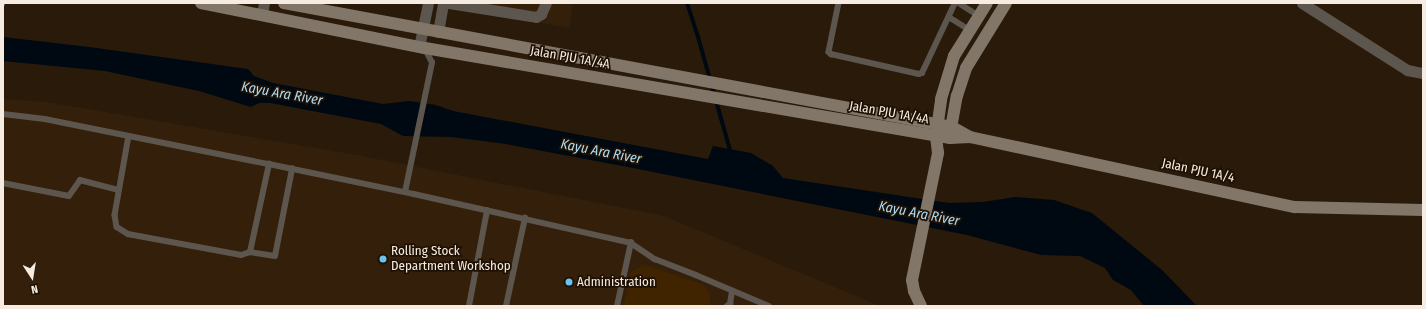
<!DOCTYPE html>
<html>
<head>
<meta charset="utf-8">
<style>
	body { margin:0 }
	#map { position:relative; width:1426px; height:309px; overflow:hidden; background:#291a0a; font-family:"Fira Sans Condensed",sans-serif }
	div>[style] { position:absolute }
	.built>* { inset:0; background:#34200a }
	.green>* { inset:0; background:#402400 }
	.water>* { inset:0; background:#000811 }
	.stream>* { height:4px; margin:-2px; padding:0 2px; transform-origin:2px; border-radius:2px; background:#000811 }
	.lane>* { height:5.5px; margin:-2.75px; padding:0 2.75px; transform-origin:2.75px; border-radius:2.75px; background:#5d564e }
	.street>* { height:11px; margin:-5.5px; padding:0 5.5px; transform-origin:5.5px; border-radius:5.5px; background:#5d564e }
	.secondary>* { height:12px; margin:-6px; padding:0 6px; transform-origin:6px; border-radius:6px; background:#827669 }
	.tram>* { height:1px; margin:-0.5px; padding:0 0.5px; transform-origin:0.5px; border-radius:0.5px; background:#908476 }
	.dots>* { width:11px; height:11px; translate:-50% -50%; box-sizing:border-box; border:2px solid #1f1103; border-radius:50% }
	span { translate:-50% -50%; white-space:nowrap; text-align:center; line-height:1.15; -webkit-text-stroke:3.5px #1f1103; paint-order:stroke }
	.street-label { font-size:13px; color:#f6ece1 }
	.poi-label { font-size:13px; color:#f6ece1 }
	.left { translate:0 -50%; text-align:left }
	.water-label { font-size:14px; color:#abdaf5; font-style:italic }
	.frame { position:absolute; inset:0; border:4px solid #f6ece1; pointer-events:none }
	.north { position:absolute; left:12px; top:257px; width:40px; height:40px; -webkit-text-stroke:3px #1f1103; paint-order:stroke; rotate:168deg; font-size:11px; font-weight:700; line-height:16px; text-align:center; color:#f6ece1 }
	.north::after { content:''; display:block; margin:auto; width:14px; height:18px; background:#f6ece1; clip-path:polygon(50% 0,100% 100%,50% 72%,0 100%) }
</style>
</head>
<body>
<div id="map">
	<div class="built">
		<div style="clip-path:polygon(427px 3px,573px 3px,569px 28px)"></div>
		<div style="clip-path:polygon(3px 99px,47px 102px,357px 155px,664px 216px,880px 306px,3px 306px)"></div>
	</div>
	<div class="green">
		<div style="clip-path:polygon(649px 266px,704px 285px,710px 295px,710px 305px,624px 305px,631px 272px,640px 267px)"></div>
	</div>
	<div class="water">
		<div style="clip-path:polygon(3px 37px,89px 47px,248px 69px,254px 76px,273px 83px,383px 104px,409px 101px,436px 105px,453px 111px,708px 159px,713px 146px,751px 153px,773px 166px,783px 178px,949px 203px,983px 202px,1015px 197px,1054px 200px,1092px 213px,1162px 270px,1197px 306px,1144px 306px,1131px 290px,1113px 280px,1105px 268px,1080px 256px,1041px 255px,967px 235px,633px 168px,506px 144px,452px 137px,403px 136px,381px 124px,270px 103px,259px 103px,251px 107px,199px 91px,105px 71px,3px 61px)"></div>
	</div>
	<div class="stream">
		<div style="left:687px;top:3px;width:36px;rotate:72deg"></div>
		<div style="left:698px;top:37px;width:122px;rotate:74.2deg"></div>
	</div>
	<div class="lane">
		<div style="left:839px;top:3px;width:50px;rotate:101.5deg"></div>
		<div style="left:829px;top:52px;width:3px;rotate:45deg"></div>
		<div style="left:831px;top:54px;width:90px;rotate:12.8deg"></div>
		<div style="left:919px;top:74px;width:3px;rotate:-18deg"></div>
		<div style="left:922px;top:73px;width:77px;rotate:-64.8deg"></div>
		<div style="left:959px;top:3px;width:24px;rotate:33deg"></div>
		<div style="left:949px;top:17px;width:25px;rotate:32deg"></div>
		<div style="left:3px;top:114px;width:42px;rotate:6.8deg"></div>
		<div style="left:45px;top:119px;width:228px;rotate:11.4deg"></div>
		<div style="left:269px;top:164px;width:148px;rotate:11.7deg"></div>
		<div style="left:414px;top:194px;width:222px;rotate:12.7deg"></div>
		<div style="left:631px;top:243px;width:29px;rotate:34deg"></div>
		<div style="left:655px;top:259px;width:44px;rotate:21.3deg"></div>
		<div style="left:696px;top:275px;width:79px;rotate:23deg"></div>
		<div style="left:129px;top:136px;width:80px;rotate:100deg"></div>
		<div style="left:115px;top:215px;width:12px;rotate:81deg"></div>
		<div style="left:117px;top:227px;width:13px;rotate:32deg"></div>
		<div style="left:128px;top:234px;width:115px;rotate:10.5deg"></div>
		<div style="left:241px;top:255px;width:9px;rotate:-18deg"></div>
		<div style="left:250px;top:252px;width:25px;rotate:9deg"></div>
		<div style="left:275px;top:256px;width:89px;rotate:-78.9deg"></div>
		<div style="left:3px;top:183px;width:67px;rotate:11.1deg"></div>
		<div style="left:69px;top:196px;width:19px;rotate:-55deg"></div>
		<div style="left:80px;top:180px;width:40px;rotate:14.4deg"></div>
		<div style="left:405px;top:192px;width:132px;rotate:-78.2deg"></div>
		<div style="left:432px;top:63px;width:16px;rotate:-117deg"></div>
		<div style="left:250px;top:252px;width:90px;rotate:-77.8deg"></div>
		<div style="left:469px;top:306px;width:97px;rotate:-79.3deg"></div>
		<div style="left:506px;top:306px;width:90px;rotate:-77.8deg"></div>
		<div style="left:617px;top:306px;width:65px;rotate:-77.5deg"></div>
		<div style="left:727px;top:306px;width:4px;rotate:-34deg"></div>
		<div style="left:730px;top:304px;width:13px;rotate:-81deg"></div>
	</div>
	<div class="street">
		<div style="left:449px;top:3px;width:88px;rotate:9.1deg"></div>
		<div style="left:536px;top:17px;width:6px;rotate:-31deg"></div>
		<div style="left:541px;top:14px;width:12px;rotate:-66deg"></div>
		<div style="left:1302px;top:3px;width:125px;rotate:32.5deg"></div>
		<div style="left:1407px;top:70px;width:16px;rotate:11deg"></div>
		<div style="left:262px;top:15px;width:12px;rotate:-81deg"></div>
		<div style="left:438px;top:32px;width:29px;rotate:-80deg"></div>
		<div style="left:419px;top:47px;width:45px;rotate:-78.4deg"></div>
	</div>
	<div class="secondary">
		<div style="left:201px;top:3px;width:228px;rotate:11.4deg"></div>
		<div style="left:425px;top:48px;width:533px;rotate:9.73deg"></div>
		<div style="left:950px;top:138px;width:20px;rotate:-3deg"></div>
		<div style="left:970px;top:137px;width:332px;rotate:12.2deg"></div>
		<div style="left:1295px;top:207px;width:128px;rotate:1.3deg"></div>
		<div style="left:284px;top:3px;width:679px;rotate:10.52deg"></div>
		<div style="left:952px;top:127px;width:21px;rotate:29deg"></div>
		<div style="left:950px;top:134px;width:39px;rotate:-80deg"></div>
		<div style="left:957px;top:96px;width:29px;rotate:-72deg"></div>
		<div style="left:966px;top:68px;width:76px;rotate:-58.4deg"></div>
		<div style="left:921px;top:306px;width:17px;rotate:-115deg"></div>
		<div style="left:914px;top:291px;width:11px;rotate:-100deg"></div>
		<div style="left:912px;top:280px;width:130px;rotate:-78.4deg"></div>
		<div style="left:938px;top:153px;width:17px;rotate:-97deg"></div>
		<div style="left:936px;top:136px;width:37px;rotate:-82deg"></div>
		<div style="left:941px;top:99px;width:45px;rotate:-73.2deg"></div>
		<div style="left:954px;top:56px;width:62px;rotate:-58.1deg"></div>
	</div>
	<div class="tram">
		<div style="left:3px;top:6px;width:3px;rotate:-72deg"></div>
	</div>
	<div class="dots">
		<div style="left:383px;top:259px;background:#6bc3f2"></div>
		<div style="left:569px;top:282px;background:#6bc3f2"></div>
	</div>
	<div class="street-label">
		<span style="left:570px;top:58px;rotate:10deg">Jalan PJU 1A/4A</span>
		<span style="left:889px;top:113px;rotate:10deg">Jalan PJU 1A/4A</span>
		<span style="left:1198px;top:171px;rotate:12deg">Jalan PJU 1A/4</span>
	</div>
	<div class="poi-label">
		<span class="left" style="left:391px;top:259px">Rolling Stock<br>Department Workshop</span>
		<span class="left" style="left:577px;top:282px">Administration</span>
	</div>
	<div class="water-label">
		<span style="left:282px;top:94px;rotate:10deg">Kayu Ara River</span>
		<span style="left:601px;top:152px;rotate:11deg">Kayu Ara River</span>
		<span style="left:919px;top:214px;rotate:11deg">Kayu Ara River</span>
	</div>
	<div class="frame"></div>
	<div class="north">N</div>
</div>
</body>
</html>
